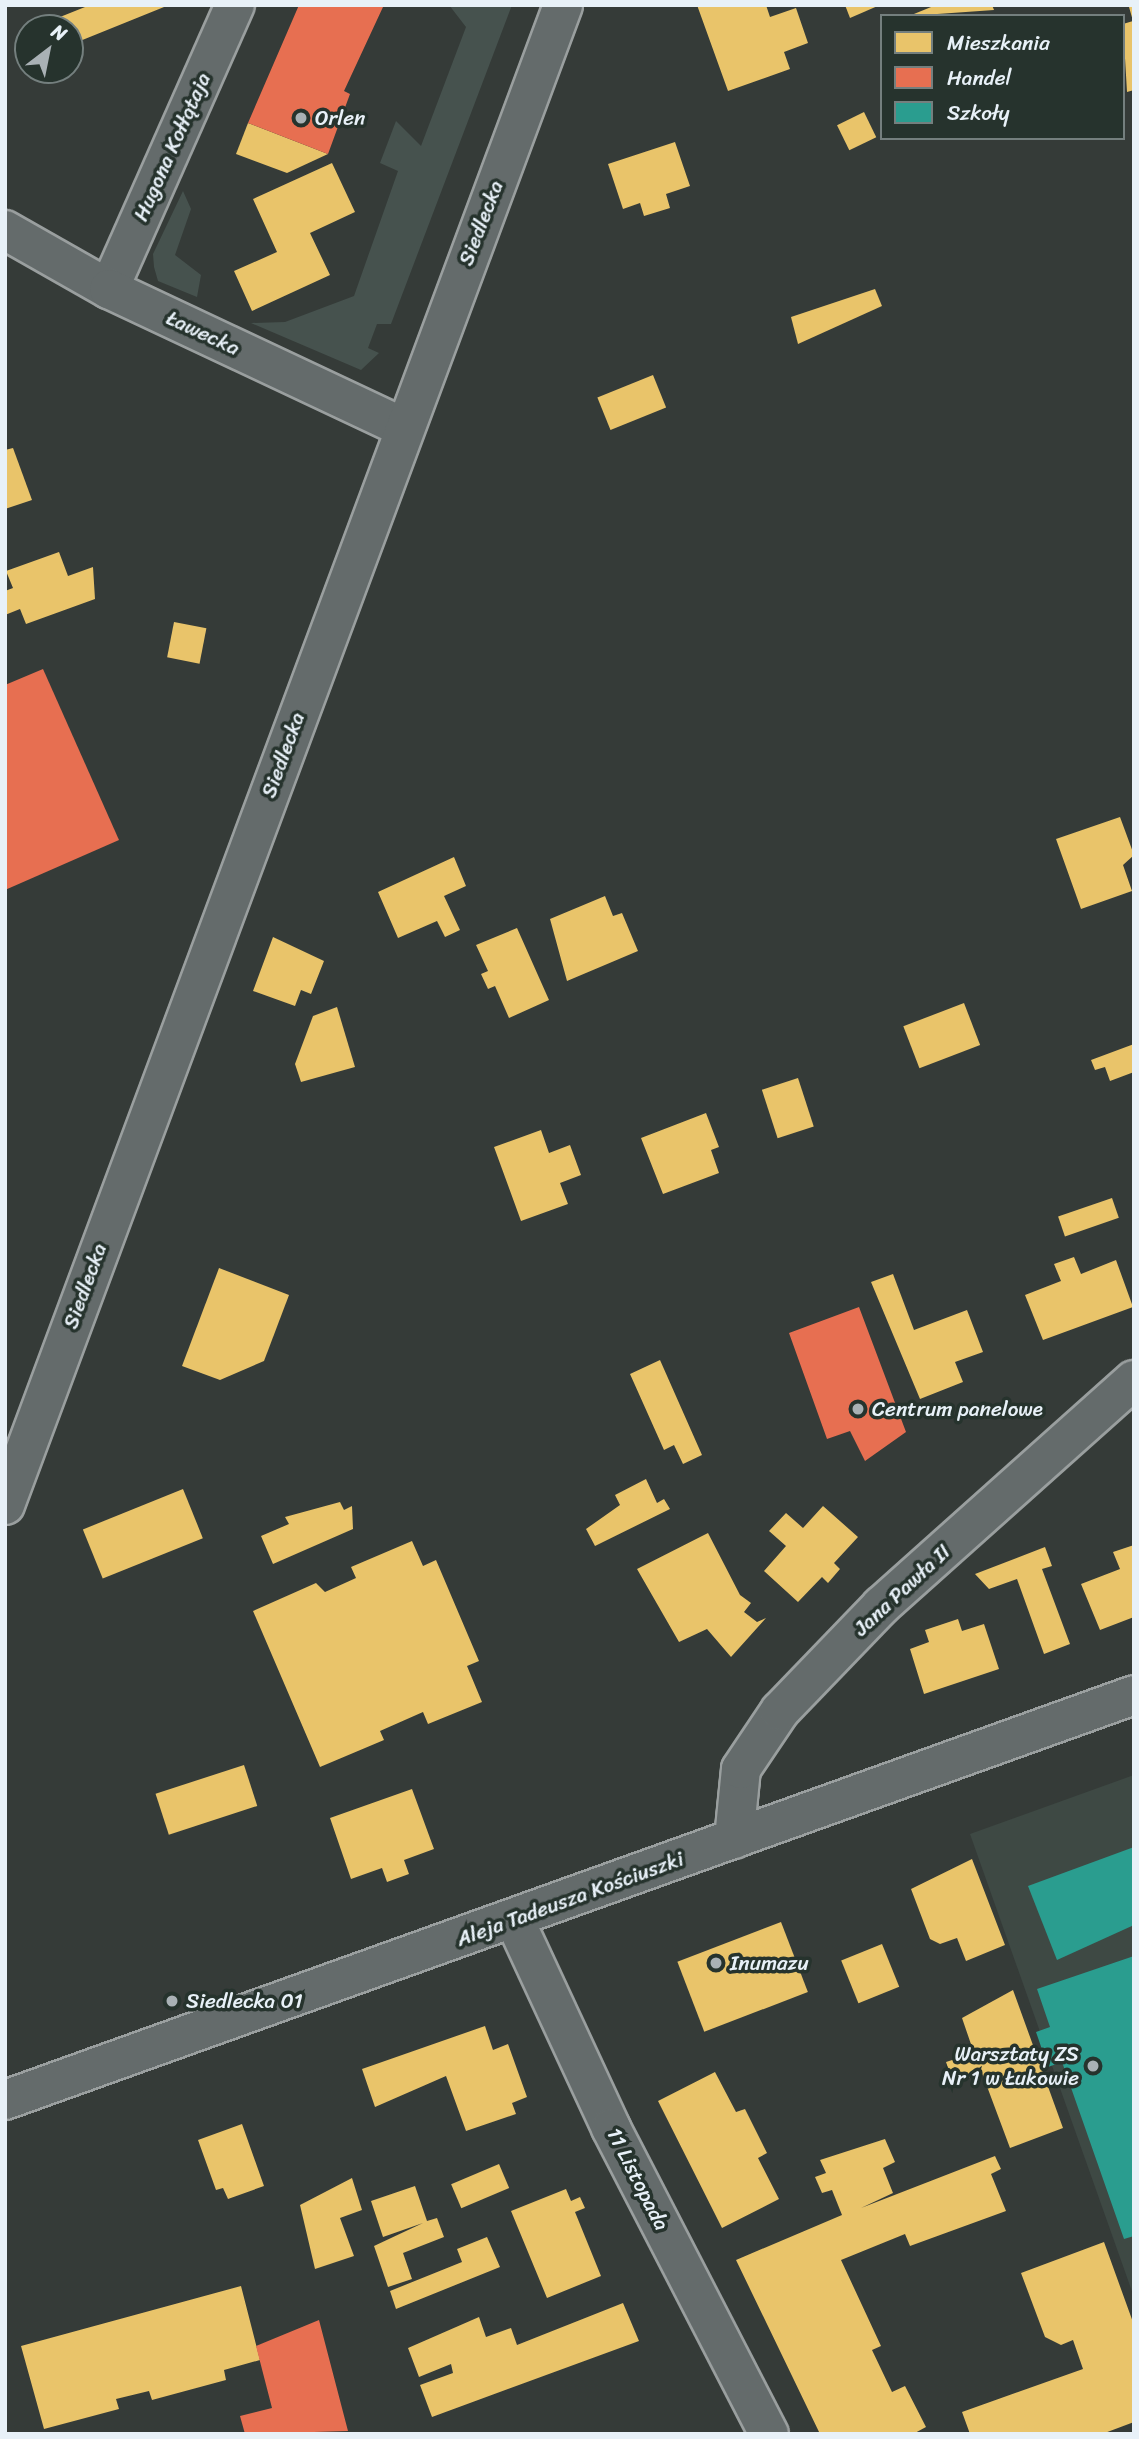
<!DOCTYPE html>
<html>
<head>
<meta charset="utf-8">
<style>
	body { margin:0 }
	#map { position:relative; width:1139px; height:2439px; overflow:hidden; background:#353b38; font-family:Sriracha,sans-serif }
	div>[style] { position:absolute }
	.built>* { inset:0; background:#3e4944 }
	.green>* { inset:0; background:#46524e }
	.homes>* { inset:0; background:#e9c46a; transform-origin:0 0 }
	.shops>* { inset:0; background:#e76f51 }
	.schools>* { inset:0; background:#2a9d8f }
	.roads { filter:drop-shadow(2px 0 #9a9f9f) drop-shadow(-2px 0 #9a9f9f) drop-shadow(0 2px #9a9f9f) drop-shadow(0 -2px #9a9f9f) }
	.street>* { height:38px; margin:-19px; padding:0 19px; transform-origin:19px; border-radius:19px; background:#646b6b }
	.secondary>* { height:38px; margin:-19px; padding:0 19px; transform-origin:19px; border-radius:19px; background:#646b6b }
	.dots>* { width:19px; height:19px; translate:-50% -50%; box-sizing:border-box; border:4px solid #26332d; border-radius:50% }
	span { translate:-50% -50%; white-space:nowrap; text-align:center; line-height:1.15; -webkit-text-stroke:7px #26332d; paint-order:stroke }
	.poi-label { font-size:21px; color:#e8f1f8 }
	.left { translate:0 -50%; text-align:left }
	.right { translate:-100% -50%; text-align:right }
	.street-label { font-size:21px; color:#e8f1f8 }
	.frame { position:absolute; inset:0; border:7px solid #e8f1f8; pointer-events:none }
	.legend { position:absolute; left:880px; top:14px; width:245px; height:126px; box-sizing:border-box; background:#26332d; border:2px solid #747f7e; margin:0; padding:9px 12px; list-style:none; font-size:21px; color:#e8f1f8 }
	.legend li { display:flex; align-items:center; gap:14px; height:35px }
	.legend b { width:35px; border:2px solid #747f7e }
	.north { position:absolute; left:14px; top:14px; width:70px; height:70px; box-sizing:border-box; background:#26332d; border:2px solid #747f7e; border-radius:50%; rotate:32deg; font-size:19px; font-weight:700; line-height:28px; text-align:center; color:#e8f1f8 }
	.north::after { content:''; display:block; margin:auto; width:24px; height:32px; background:#a9b1b5; clip-path:polygon(50% 0,100% 100%,50% 72%,0 100%) }
</style>
</head>
<body>
<div id="map">
	<div class="built">
		<div style="clip-path:polygon(1134px 1775px,1134px 2297px,970px 1834px)"></div>
	</div>
	<div class="green">
		<div style="clip-path:polygon(449px 5px,512px 5px,391px 324px,377px 324px,368px 348px,379px 353px,361px 370px,251px 323px,285px 322px,354px 296px,398px 171px,380px 163px,396px 121px,421px 146px,466px 27px)"></div>
		<div style="clip-path:polygon(183px 191px,191px 209px,175px 255px,201px 275px,197px 297px,158px 281px,154px 267px,153px 254px)"></div>
	</div>
	<div class="homes">
		<div style="clip-path:polygon(90px 5px,169px 5px,70px 45px,70px 28px,58px 28px,55px 19px)"></div>
		<div style="clip-path:polygon(697px 5px,766px 5px,770px 17px,796px 8px,808px 43px,784px 52px,790px 69px,728px 91px)"></div>
		<div style="clip-path:polygon(845px 5px,880px 5px,850px 18px)"></div>
		<div style="clip-path:polygon(936px 5px,992px 5px,994px 10px,909px 16px)"></div>
		<div style="clip-path:polygon(1134px 6px,1134px 90px,1127px 92px,1123px 24px,1133px 21px,1129px 7px)"></div>
		<div style="left:864px;top:112px;width:28px;height:30px;rotate:64deg"></div>
		<div style="clip-path:polygon(248px 123px,328px 154px,287px 173px,236px 154px)"></div>
		<div style="clip-path:polygon(675px 142px,690px 186px,666px 194px,670px 208px,644px 216px,640px 203px,623px 209px,608px 164px)"></div>
		<div style="clip-path:polygon(332px 163px,355px 212px,310px 233px,330px 275px,252px 311px,234px 271px,277px 252px,253px 199px)"></div>
		<div style="clip-path:polygon(875px 289px,882px 306px,798px 344px,791px 317px)"></div>
		<div style="left:653px;top:375px;width:35px;height:60px;rotate:68deg"></div>
		<div style="clip-path:polygon(13px 448px,32px 500px,5px 509px,5px 450px)"></div>
		<div style="clip-path:polygon(59px 552px,68px 576px,93px 567px,95px 599px,26px 624px,20px 609px,5px 615px,5px 591px,13px 588px,6px 571px)"></div>
		<div style="left:174px;top:622px;width:33px;height:36px;rotate:11deg"></div>
		<div style="clip-path:polygon(1120px 817px,1134px 855px,1123px 865px,1132px 891px,1081px 909px,1056px 839px)"></div>
		<div style="clip-path:polygon(454px 857px,466px 886px,444px 896px,460px 930px,445px 937px,437px 921px,398px 938px,378px 892px)"></div>
		<div style="clip-path:polygon(605px 896px,613px 916px,622px 913px,638px 951px,567px 981px,550px 919px)"></div>
		<div style="clip-path:polygon(517px 928px,549px 1000px,509px 1018px,495px 986px,488px 989px,481px 974px,488px 971px,476px 945px)"></div>
		<div style="clip-path:polygon(273px 937px,324px 961px,311px 994px,301px 990px,295px 1006px,253px 991px)"></div>
		<div style="left:964px;top:1003px;width:45px;height:65px;rotate:69deg"></div>
		<div style="clip-path:polygon(337px 1007px,355px 1067px,301px 1082px,295px 1064px,313px 1016px)"></div>
		<div style="clip-path:polygon(1134px 1044px,1134px 1072px,1110px 1081px,1105px 1067px,1095px 1070px,1091px 1060px)"></div>
		<div style="left:798px;top:1078px;width:51px;height:38px;rotate:72deg"></div>
		<div style="clip-path:polygon(706px 1113px,719px 1147px,711px 1150px,719px 1173px,663px 1194px,641px 1138px)"></div>
		<div style="clip-path:polygon(541px 1130px,549px 1153px,570px 1145px,581px 1175px,560px 1183px,568px 1204px,521px 1221px,494px 1147px)"></div>
		<div style="left:1112px;top:1198px;width:21px;height:57px;rotate:71deg"></div>
		<div style="clip-path:polygon(1074px 1257px,1081px 1274px,1116px 1260px,1133px 1307px,1043px 1340px,1025px 1295px,1061px 1281px,1054px 1264px)"></div>
		<div style="clip-path:polygon(219px 1268px,289px 1295px,264px 1361px,220px 1380px,182px 1366px)"></div>
		<div style="clip-path:polygon(893px 1274px,914px 1330px,967px 1310px,983px 1352px,955px 1362px,963px 1382px,920px 1399px,871px 1282px)"></div>
		<div style="clip-path:polygon(660px 1360px,702px 1455px,683px 1464px,674px 1445px,664px 1450px,630px 1374px)"></div>
		<div style="clip-path:polygon(646px 1479px,657px 1503px,664px 1499px,670px 1509px,595px 1546px,586px 1529px,620px 1505px,615px 1495px)"></div>
		<div style="left:183px;top:1489px;width:53px;height:108px;rotate:68deg"></div>
		<div style="clip-path:polygon(340px 1502px,344px 1510px,352px 1506px,353px 1529px,273px 1564px,261px 1536px,289px 1524px,285px 1517px)"></div>
		<div style="clip-path:polygon(823px 1506px,858px 1537px,834px 1563px,840px 1569px,828px 1583px,822px 1577px,798px 1602px,764px 1571px,786px 1546px,769px 1531px,786px 1513px,803px 1528px)"></div>
		<div style="clip-path:polygon(708px 1533px,740px 1595px,751px 1603px,744px 1612px,757px 1622px,766px 1618px,731px 1657px,707px 1629px,679px 1642px,637px 1569px)"></div>
		<div style="clip-path:polygon(412px 1541px,423px 1566px,436px 1560px,479px 1661px,467px 1666px,482px 1702px,428px 1724px,423px 1712px,380px 1731px,384px 1740px,320px 1767px,253px 1611px,316px 1583px,325px 1592px,356px 1578px,351px 1567px)"></div>
		<div style="clip-path:polygon(1134px 1545px,1134px 1617px,1100px 1630px,1081px 1584px,1120px 1569px,1113px 1552px)"></div>
		<div style="clip-path:polygon(1045px 1547px,1052px 1566px,1042px 1569px,1070px 1644px,1044px 1654px,1017px 1579px,989px 1589px,975px 1574px)"></div>
		<div style="clip-path:polygon(958px 1619px,962px 1631px,984px 1624px,999px 1669px,924px 1694px,910px 1649px,929px 1642px,925px 1630px)"></div>
		<div style="left:244px;top:1765px;width:43px;height:93px;rotate:72deg"></div>
		<div style="clip-path:polygon(412px 1789px,434px 1849px,404px 1860px,409px 1874px,387px 1882px,382px 1868px,351px 1879px,330px 1818px)"></div>
		<div style="clip-path:polygon(972px 1859px,1005px 1945px,966px 1961px,957px 1938px,940px 1944px,930px 1939px,911px 1889px)"></div>
		<div style="left:781px;top:1922px;width:75px;height:111px;rotate:69deg"></div>
		<div style="left:882px;top:1944px;width:46px;height:44px;rotate:68deg"></div>
		<div style="clip-path:polygon(1013px 1990px,1063px 2128px,1010px 2148px,982px 2073px,953px 2083px,946px 2062px,974px 2053px,962px 2018px)"></div>
		<div style="clip-path:polygon(485px 2026px,493px 2050px,508px 2044px,527px 2097px,512px 2103px,516px 2114px,466px 2131px,446px 2076px,375px 2107px,362px 2069px)"></div>
		<div style="clip-path:polygon(715px 2072px,736px 2112px,745px 2109px,767px 2153px,758px 2158px,779px 2199px,722px 2228px,658px 2101px)"></div>
		<div style="clip-path:polygon(242px 2124px,264px 2186px,228px 2199px,223px 2188px,216px 2190px,198px 2140px)"></div>
		<div style="clip-path:polygon(885px 2139px,895px 2162px,883px 2168px,893px 2193px,861px 2208px,995px 2156px,1001px 2169px,991px 2174px,1006px 2211px,910px 2246px,905px 2234px,841px 2260px,881px 2346px,872px 2350px,892px 2392px,905px 2386px,926px 2427px,913px 2434px,820px 2434px,736px 2260px,842px 2215px,832px 2190px,822px 2193px,815px 2177px,826px 2173px,820px 2160px)"></div>
		<div style="left:499px;top:2164px;width:26px;height:52px;rotate:67deg"></div>
		<div style="clip-path:polygon(352px 2178px,362px 2210px,340px 2218px,354px 2256px,315px 2269px,300px 2205px)"></div>
		<div style="clip-path:polygon(415px 2186px,427px 2221px,437px 2218px,444px 2237px,403px 2253px,412px 2279px,388px 2287px,374px 2246px,423px 2223px,383px 2237px,371px 2201px)"></div>
		<div style="clip-path:polygon(566px 2189px,571px 2201px,580px 2197px,585px 2208px,575px 2212px,601px 2276px,547px 2298px,511px 2211px)"></div>
		<div style="clip-path:polygon(487px 2237px,500px 2267px,396px 2309px,390px 2291px,462px 2262px,457px 2249px)"></div>
		<div style="clip-path:polygon(1104px 2242px,1134px 2325px,1134px 2422px,1102px 2434px,970px 2434px,962px 2412px,1083px 2369px,1073px 2340px,1061px 2345px,1045px 2337px,1021px 2273px)"></div>
		<div style="clip-path:polygon(241px 2286px,260px 2360px,224px 2370px,226px 2380px,152px 2400px,149px 2391px,116px 2399px,119px 2409px,44px 2429px,21px 2346px)"></div>
		<div style="clip-path:polygon(623px 2303px,639px 2341px,432px 2417px,420px 2385px,453px 2373px,451px 2364px,419px 2377px,408px 2348px,479px 2317px,486px 2337px,511px 2328px,517px 2345px)"></div>
	</div>
	<div class="shops">
		<div style="clip-path:polygon(299px 5px,383px 7px,344px 91px,350px 94px,328px 154px,248px 123px)"></div>
		<div style="clip-path:polygon(43px 669px,119px 840px,5px 890px,5px 685px)"></div>
		<div style="clip-path:polygon(859px 1307px,906px 1432px,865px 1461px,850px 1431px,827px 1439px,789px 1333px)"></div>
		<div style="clip-path:polygon(319px 2320px,348px 2431px,245px 2434px,240px 2416px,272px 2408px,256px 2346px)"></div>
	</div>
	<div class="schools">
		<div style="clip-path:polygon(1134px 1847px,1134px 1925px,1057px 1960px,1028px 1886px)"></div>
		<div style="clip-path:polygon(1134px 1956px,1134px 2236px,1124px 2239px,1062px 2062px,1048px 2067px,1036px 2032px,1050px 2027px,1037px 1989px)"></div>
	</div>
	<div class="roads">
		<div class="street">
			<div style="left:109px;top:289px;width:311px;rotate:-66.1deg"></div>
			<div style="left:515px;top:1921px;width:228px;rotate:65.1deg"></div>
			<div style="left:611px;top:2128px;width:344px;rotate:62.7deg"></div>
		</div>
		<div class="secondary">
			<div style="left:5px;top:230px;width:120px;rotate:29.6deg"></div>
			<div style="left:109px;top:289px;width:326px;rotate:25.2deg"></div>
			<div style="left:5px;top:1505px;width:1600px;rotate:-69.59deg"></div>
			<div style="left:734px;top:1839px;width:70px;rotate:-84.3deg"></div>
			<div style="left:741px;top:1769px;width:70px;rotate:-56.1deg"></div>
			<div style="left:780px;top:1711px;width:146px;rotate:-46.1deg"></div>
			<div style="left:881px;top:1606px;width:339px;rotate:-41.8deg"></div>
			<div style="left:5px;top:2100px;width:1199px;rotate:-19.73deg"></div>
		</div>
	</div>
	<div class="dots">
		<div style="left:301px;top:118px;background:#a9b1b5"></div>
		<div style="left:858px;top:1409px;background:#a9b1b5"></div>
		<div style="left:716px;top:1963px;background:#a9b1b5"></div>
		<div style="left:172px;top:2001px;background:#a9b1b5"></div>
		<div style="left:1093px;top:2066px;background:#a9b1b5"></div>
	</div>
	<div class="poi-label">
		<span class="left" style="left:315px;top:118px">Orlen</span>
		<span class="left" style="left:872px;top:1409px">Centrum panelowe</span>
		<span class="left" style="left:730px;top:1963px">Inumazu</span>
		<span class="left" style="left:186px;top:2001px">Siedlecka 01</span>
		<span class="right" style="left:1079px;top:2066px">Warsztaty ZS<br>Nr 1 w Łukowie</span>
	</div>
	<div class="street-label">
		<span style="left:172px;top:147px;rotate:-66deg">Hugona Kołłątaja</span>
		<span style="left:481px;top:223px;rotate:-69deg">Siedlecka</span>
		<span style="left:203px;top:333px;rotate:25deg">Ławecka</span>
		<span style="left:283px;top:755px;rotate:-70deg">Siedlecka</span>
		<span style="left:85px;top:1286px;rotate:-70deg">Siedlecka</span>
		<span style="left:902px;top:1590px;rotate:-43deg">Jana Pawła II</span>
		<span style="left:570px;top:1899px;rotate:-20deg">Aleja Tadeusza Kościuszki</span>
		<span style="left:638px;top:2179px;rotate:63deg">11 Listopada</span>
	</div>
	<div class="frame"></div>
	<ul class="legend">
	<li><b style="height:19px;background:#e9c46a"></b>Mieszkania</li>
	<li><b style="height:19px;background:#e76f51"></b>Handel</li>
	<li><b style="height:19px;background:#2a9d8f"></b>Szkoły</li>
	</ul>
	<div class="north">N</div>
</div>
</body>
</html>
